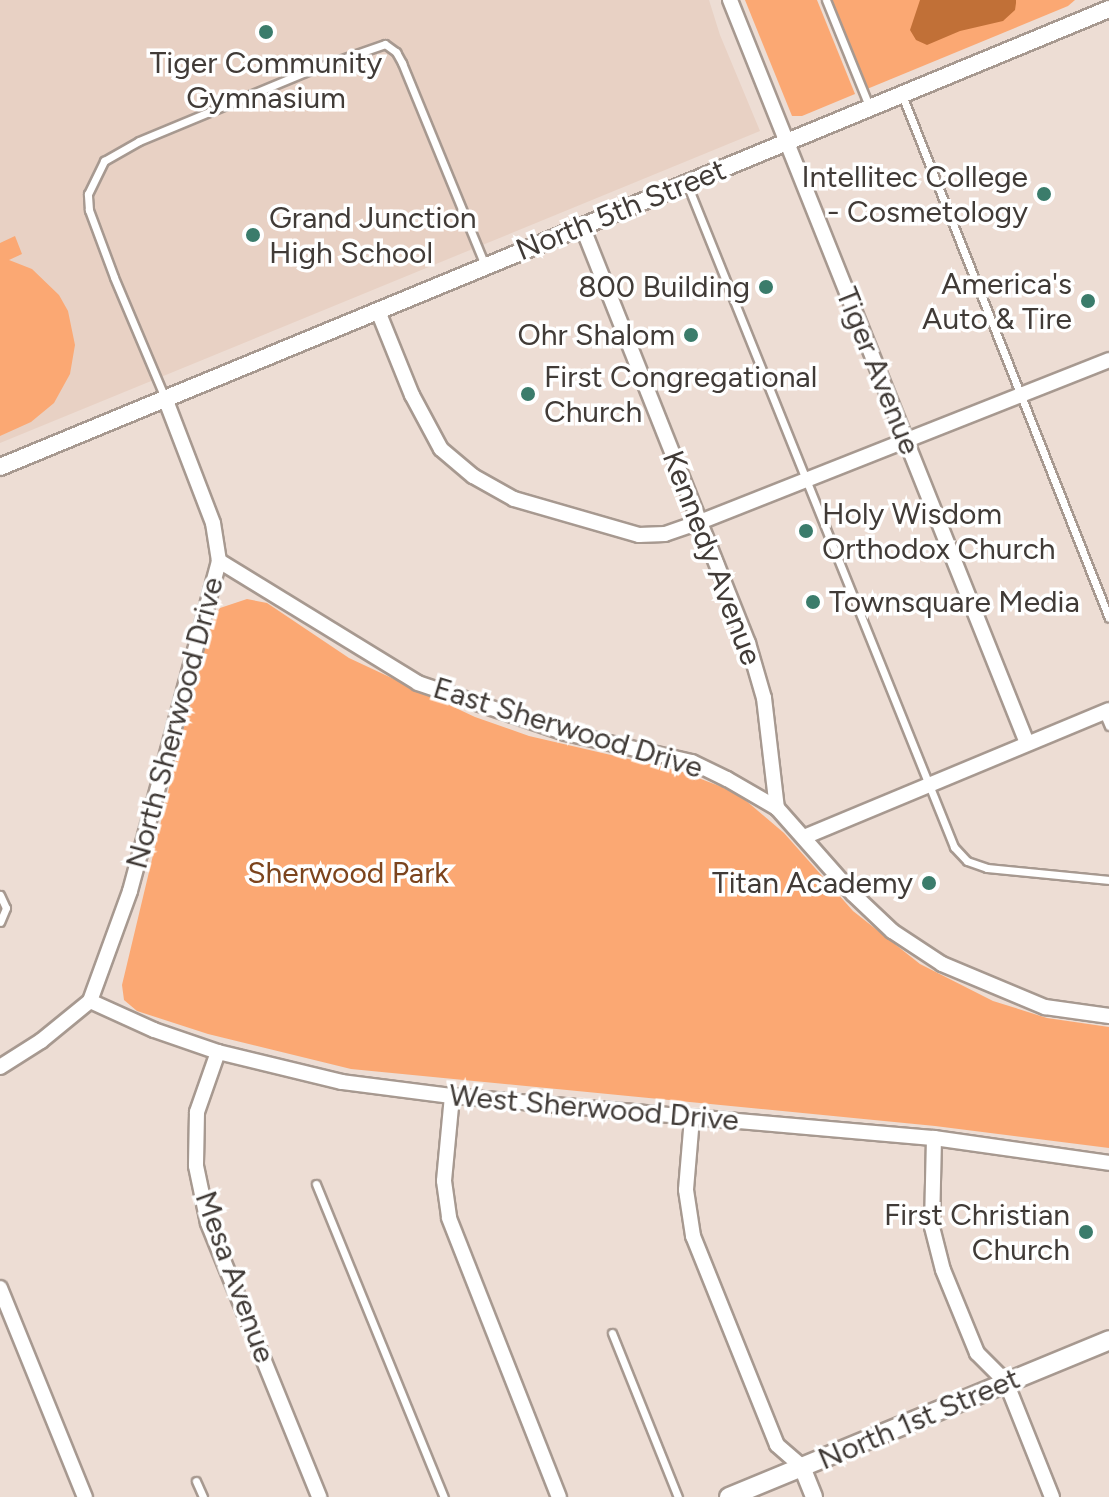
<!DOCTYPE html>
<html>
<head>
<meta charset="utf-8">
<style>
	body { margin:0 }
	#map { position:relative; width:1109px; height:1497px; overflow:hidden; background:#edddd4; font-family:Figtree,sans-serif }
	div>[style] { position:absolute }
	.built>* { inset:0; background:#e8d1c4 }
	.green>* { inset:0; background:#fba873 }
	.water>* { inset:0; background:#c17037 }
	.roads { filter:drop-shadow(2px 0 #a79990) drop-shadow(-2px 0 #a79990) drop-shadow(0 2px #a79990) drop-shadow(0 -2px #a79990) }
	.service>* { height:7px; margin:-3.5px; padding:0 3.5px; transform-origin:3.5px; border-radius:3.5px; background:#fff }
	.minor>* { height:14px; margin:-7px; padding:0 7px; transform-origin:7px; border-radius:7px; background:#fff }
	.tertiary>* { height:16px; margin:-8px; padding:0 8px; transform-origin:8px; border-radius:8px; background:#fff }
	.secondary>* { height:18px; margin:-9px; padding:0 9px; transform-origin:9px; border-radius:9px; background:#fff }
	.dots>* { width:22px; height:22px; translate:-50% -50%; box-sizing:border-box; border:4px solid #fff; border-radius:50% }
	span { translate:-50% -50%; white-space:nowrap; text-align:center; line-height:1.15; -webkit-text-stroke:7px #fff; paint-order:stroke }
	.poi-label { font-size:30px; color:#413b37 }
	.right { translate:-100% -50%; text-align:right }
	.left { translate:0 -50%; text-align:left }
	.street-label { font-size:30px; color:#413b37 }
	.park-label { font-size:30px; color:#7c441d }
</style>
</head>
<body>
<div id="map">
	<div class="built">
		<div style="clip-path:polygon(0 0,709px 0,720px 35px,760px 131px,0 443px)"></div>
	</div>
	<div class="green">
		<div style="clip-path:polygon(745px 0,817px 0,855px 94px,802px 116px,792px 116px)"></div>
		<div style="clip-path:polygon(831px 0,1075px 0,1068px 6px,867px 89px)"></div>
		<div style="clip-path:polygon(15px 236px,22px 254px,9px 260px,32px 269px,59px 295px,68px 311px,75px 345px,70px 374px,54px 403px,31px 422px,0 436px,0 243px)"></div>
		<div style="clip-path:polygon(247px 599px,267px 603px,349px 658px,475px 717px,529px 736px,680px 771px,722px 787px,744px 799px,784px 833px,853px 911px,920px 964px,993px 1001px,1047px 1018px,1109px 1027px,1109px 1148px,935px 1126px,351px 1069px,208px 1034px,137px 1011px,124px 1000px,122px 985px,208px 625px,220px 608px)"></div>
	</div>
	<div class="water">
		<div style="clip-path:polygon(920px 0,1016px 0,1016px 3px,1015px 10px,1003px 21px,960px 31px,927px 45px,916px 40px,910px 30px)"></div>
	</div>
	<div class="roads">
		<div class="service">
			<div style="left:826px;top:0;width:114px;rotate:67.9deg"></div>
			<div style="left:902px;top:95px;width:562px;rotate:68.41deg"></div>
			<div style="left:687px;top:184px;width:715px;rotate:68.06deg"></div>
			<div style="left:954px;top:847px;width:19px;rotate:47deg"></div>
			<div style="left:967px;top:861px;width:21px;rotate:19deg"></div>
			<div style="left:987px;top:868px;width:123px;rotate:5.6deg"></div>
			<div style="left:165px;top:398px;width:131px;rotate:-112.9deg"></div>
			<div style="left:114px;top:277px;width:72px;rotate:-110.5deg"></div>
			<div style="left:89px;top:210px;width:16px;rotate:-94deg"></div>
			<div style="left:88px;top:194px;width:37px;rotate:-64deg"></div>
			<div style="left:104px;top:161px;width:40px;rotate:-29.7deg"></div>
			<div style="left:139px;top:141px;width:188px;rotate:-22.5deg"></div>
			<div style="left:313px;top:69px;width:76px;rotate:-19.1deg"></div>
			<div style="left:385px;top:44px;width:14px;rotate:36deg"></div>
			<div style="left:396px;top:52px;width:13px;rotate:61deg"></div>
			<div style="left:402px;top:63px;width:218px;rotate:67.7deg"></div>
			<div style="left:1103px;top:712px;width:15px;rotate:67deg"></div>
			<div style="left:0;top:895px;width:14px;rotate:65deg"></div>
			<div style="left:6px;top:908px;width:15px;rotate:113deg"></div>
			<div style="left:316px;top:1184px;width:338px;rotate:67.8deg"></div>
			<div style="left:612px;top:1333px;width:177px;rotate:68.1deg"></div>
			<div style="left:196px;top:1481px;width:17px;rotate:66deg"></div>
		</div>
		<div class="minor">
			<div style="left:730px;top:0;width:800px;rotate:68.21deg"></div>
			<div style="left:582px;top:226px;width:449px;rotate:68.3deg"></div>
			<div style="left:748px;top:643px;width:57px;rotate:73.8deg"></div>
			<div style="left:764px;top:698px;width:111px;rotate:83.3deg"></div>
			<div style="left:378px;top:311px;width:91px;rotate:68deg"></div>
			<div style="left:412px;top:395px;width:61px;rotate:61.8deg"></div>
			<div style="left:441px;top:449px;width:42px;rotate:40.2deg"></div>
			<div style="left:473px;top:476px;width:47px;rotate:29.3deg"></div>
			<div style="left:514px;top:499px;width:130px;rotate:16.1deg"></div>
			<div style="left:639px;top:535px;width:26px;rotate:-2deg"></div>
			<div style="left:665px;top:534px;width:37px;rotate:-19deg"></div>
			<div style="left:700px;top:522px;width:440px;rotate:-21.6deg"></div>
			<div style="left:219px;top:561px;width:233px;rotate:31.5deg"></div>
			<div style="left:418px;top:683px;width:156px;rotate:18.7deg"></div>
			<div style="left:566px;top:733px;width:129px;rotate:13deg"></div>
			<div style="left:692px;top:762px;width:39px;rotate:26deg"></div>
			<div style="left:727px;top:779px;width:58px;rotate:30.1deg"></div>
			<div style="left:777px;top:808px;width:115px;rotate:48.5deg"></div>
			<div style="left:853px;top:894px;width:54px;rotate:43.5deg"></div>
			<div style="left:892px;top:931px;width:60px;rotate:33.4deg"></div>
			<div style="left:942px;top:964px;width:112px;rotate:22.7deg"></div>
			<div style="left:1045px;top:1007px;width:65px;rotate:8deg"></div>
			<div style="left:804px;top:837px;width:330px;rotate:-22.6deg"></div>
			<div style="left:90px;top:1001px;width:70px;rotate:24.4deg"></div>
			<div style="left:154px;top:1030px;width:68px;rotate:19deg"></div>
			<div style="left:218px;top:1052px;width:128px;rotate:13.6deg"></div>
			<div style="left:342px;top:1082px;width:111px;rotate:7.3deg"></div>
			<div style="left:452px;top:1096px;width:484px;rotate:5deg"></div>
			<div style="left:934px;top:1138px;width:177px;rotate:8.1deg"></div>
			<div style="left:90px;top:1001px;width:117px;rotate:-70deg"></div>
			<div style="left:130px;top:891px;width:342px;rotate:-74.9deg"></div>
			<div style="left:219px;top:561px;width:38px;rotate:-99deg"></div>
			<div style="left:213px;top:523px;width:134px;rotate:-111deg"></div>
			<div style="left:218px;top:1052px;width:64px;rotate:109.3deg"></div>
			<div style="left:197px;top:1112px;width:54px;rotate:91.1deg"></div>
			<div style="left:196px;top:1166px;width:58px;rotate:78.1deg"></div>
			<div style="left:208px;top:1223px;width:296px;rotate:67.9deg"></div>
			<div style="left:0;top:1067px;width:49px;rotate:-32.4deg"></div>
			<div style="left:41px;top:1041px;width:63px;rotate:-39.2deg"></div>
			<div style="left:452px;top:1096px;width:85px;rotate:95.4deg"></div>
			<div style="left:444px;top:1181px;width:37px;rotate:82deg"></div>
			<div style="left:449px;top:1218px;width:300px;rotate:68.5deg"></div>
			<div style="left:692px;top:1118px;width:72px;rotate:94.8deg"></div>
			<div style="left:686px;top:1190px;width:47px;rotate:81.3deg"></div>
			<div style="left:693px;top:1236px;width:225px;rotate:68.1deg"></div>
			<div style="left:777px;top:1445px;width:33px;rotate:41deg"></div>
			<div style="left:934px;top:1138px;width:89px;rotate:91.3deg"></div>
			<div style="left:932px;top:1227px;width:44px;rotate:75.7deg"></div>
			<div style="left:943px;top:1270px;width:90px;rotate:67.7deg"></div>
			<div style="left:977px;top:1353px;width:41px;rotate:45deg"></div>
			<div style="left:1006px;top:1382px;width:124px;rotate:68.2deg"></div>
			<div style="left:0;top:1288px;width:226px;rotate:67.9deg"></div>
		</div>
		<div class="tertiary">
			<div style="left:0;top:467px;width:1200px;rotate:-22.44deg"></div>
			<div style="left:802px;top:1467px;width:32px;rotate:68deg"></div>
		</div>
		<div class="secondary">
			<div style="left:729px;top:1497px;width:411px;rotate:-22.4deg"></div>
		</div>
	</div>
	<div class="dots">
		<div style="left:266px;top:32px;background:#3b7c6b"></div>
		<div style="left:1044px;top:194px;background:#3b7c6b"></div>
		<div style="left:253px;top:235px;background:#3b7c6b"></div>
		<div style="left:766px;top:287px;background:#3b7c6b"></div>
		<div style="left:1088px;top:301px;background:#3b7c6b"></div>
		<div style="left:691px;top:335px;background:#3b7c6b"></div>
		<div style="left:528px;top:394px;background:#3b7c6b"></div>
		<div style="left:806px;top:531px;background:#3b7c6b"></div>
		<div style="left:813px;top:602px;background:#3b7c6b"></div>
		<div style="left:929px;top:883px;background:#3b7c6b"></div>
		<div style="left:1086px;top:1232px;background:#3b7c6b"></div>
	</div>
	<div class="poi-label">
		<span style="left:266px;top:80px">Tiger Community<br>Gymnasium</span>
		<span class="right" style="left:1028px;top:194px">Intellitec College<br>- Cosmetology</span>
		<span class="left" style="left:269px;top:235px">Grand Junction<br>High School</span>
		<span class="right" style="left:1072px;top:301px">America's<br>Auto &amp; Tire</span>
		<span class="right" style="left:750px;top:287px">800 Building</span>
		<span class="right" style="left:675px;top:335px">Ohr Shalom</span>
		<span class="left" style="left:544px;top:394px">First Congregational<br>Church</span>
		<span class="left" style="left:822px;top:531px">Holy Wisdom<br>Orthodox Church</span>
		<span class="left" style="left:829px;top:602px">Townsquare Media</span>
		<span class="right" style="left:913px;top:883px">Titan Academy</span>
		<span class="right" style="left:1070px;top:1232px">First Christian<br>Church</span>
	</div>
	<div class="street-label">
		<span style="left:621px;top:210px;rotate:-22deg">North 5th Street</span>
		<span style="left:878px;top:371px;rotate:68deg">Tiger Avenue</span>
		<span style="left:712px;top:558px;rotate:69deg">Kennedy Avenue</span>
		<span style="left:175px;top:723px;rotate:-75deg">North Sherwood Drive</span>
		<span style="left:568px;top:728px;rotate:17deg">East Sherwood Drive</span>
		<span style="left:594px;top:1108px;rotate:5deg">West Sherwood Drive</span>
		<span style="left:235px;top:1277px;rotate:70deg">Mesa Avenue</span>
		<span style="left:919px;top:1419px;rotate:-23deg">North 1st Street</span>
	</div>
	<div class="park-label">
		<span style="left:348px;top:873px">Sherwood Park</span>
	</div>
</div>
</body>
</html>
